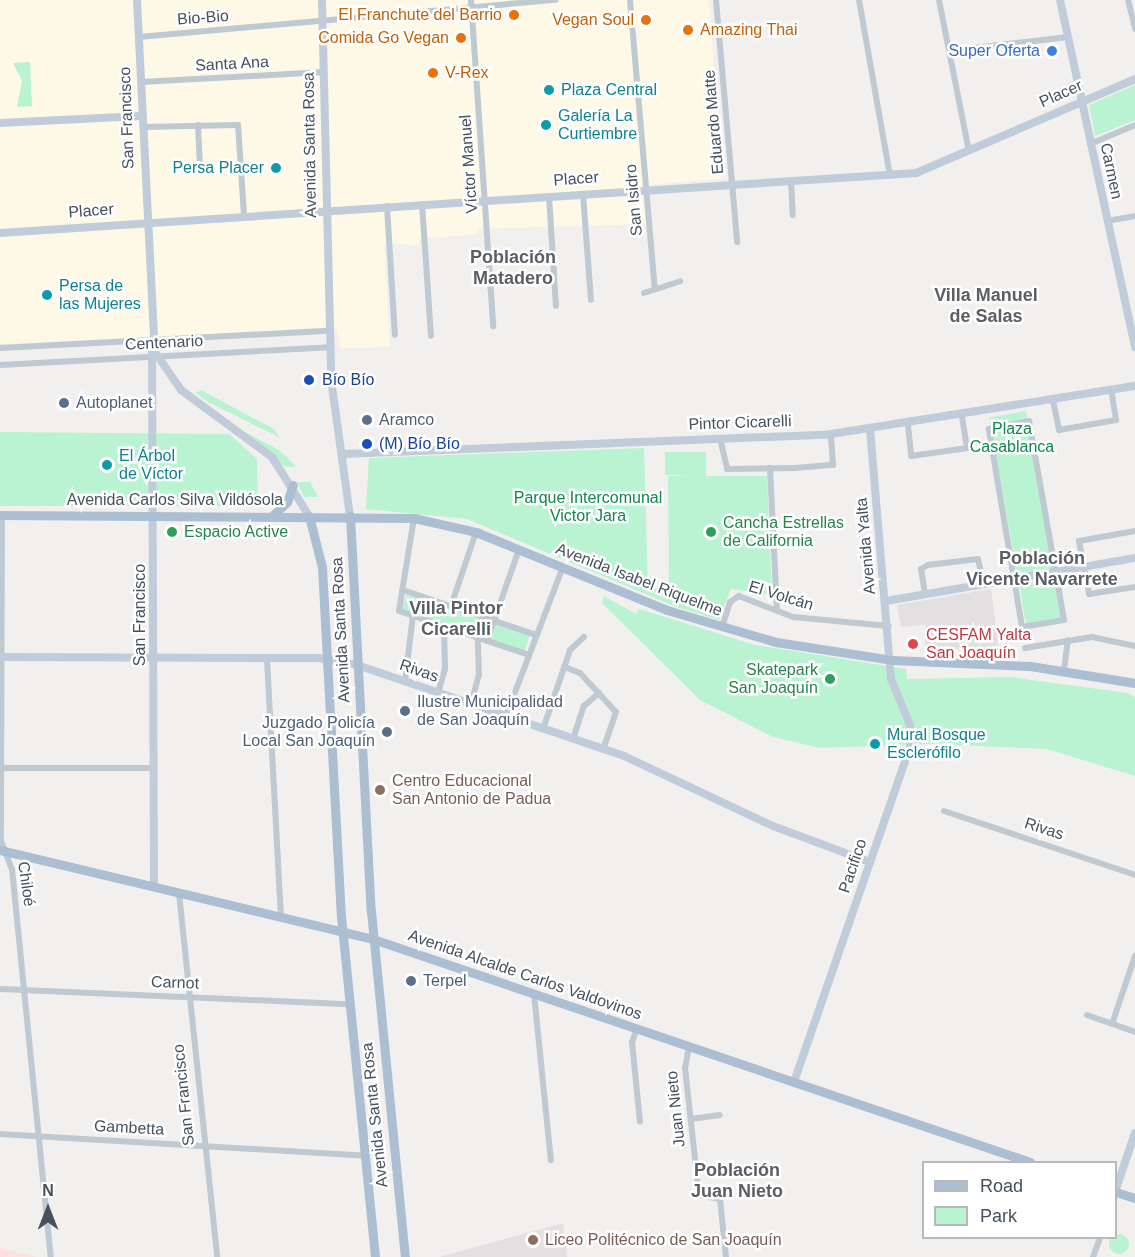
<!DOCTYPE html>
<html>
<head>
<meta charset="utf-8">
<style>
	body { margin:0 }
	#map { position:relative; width:1135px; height:1257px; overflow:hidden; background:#f2efef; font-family:Arial,sans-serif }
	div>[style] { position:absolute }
	.commercial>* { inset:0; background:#fef8e7 }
	.education>* { inset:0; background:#e3e0e1 }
	.medical>* { inset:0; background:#fde1dd }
	.green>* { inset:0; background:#b9f3d1; transform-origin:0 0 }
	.round { border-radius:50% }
	.street>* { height:6px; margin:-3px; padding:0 3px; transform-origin:3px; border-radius:3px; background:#bec9d2 }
	.secondary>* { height:8px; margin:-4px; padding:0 4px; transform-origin:4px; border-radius:4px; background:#c0ccda }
	.primary>* { height:9px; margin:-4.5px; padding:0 4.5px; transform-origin:4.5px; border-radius:4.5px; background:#acbed1 }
	.dots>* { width:16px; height:16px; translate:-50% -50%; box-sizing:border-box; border:3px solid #fff; border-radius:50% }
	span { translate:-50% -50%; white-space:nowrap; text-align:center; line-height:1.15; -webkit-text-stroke:5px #fff; paint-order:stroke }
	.food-label { font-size:16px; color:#c56008 }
	.right { translate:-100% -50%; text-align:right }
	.left { translate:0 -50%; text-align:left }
	.street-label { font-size:16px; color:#45525e }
	.shop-label { font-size:16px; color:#366cbe }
	.culture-label { font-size:16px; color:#0d838f }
	.transit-label { font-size:16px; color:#164399 }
	.service-label { font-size:16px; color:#4e5e75 }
	.park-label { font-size:16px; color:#0e884d }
	.leisure-label { font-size:16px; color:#27864d }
	.health-label { font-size:16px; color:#be3a42 }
	.education-label { font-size:16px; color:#785e54 }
	.neighbourhood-label { font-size:18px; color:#5b5f65; font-weight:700 }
	.legend { position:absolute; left:922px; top:1161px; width:195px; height:78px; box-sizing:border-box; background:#fff; border:2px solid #b5babf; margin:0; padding:8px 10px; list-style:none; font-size:18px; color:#45525e }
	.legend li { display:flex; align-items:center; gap:12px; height:30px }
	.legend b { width:30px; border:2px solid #b5babf }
	.north { position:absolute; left:18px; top:1179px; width:60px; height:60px; -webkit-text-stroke:4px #fff; paint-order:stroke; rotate:0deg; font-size:16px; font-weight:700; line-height:24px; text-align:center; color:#45525e }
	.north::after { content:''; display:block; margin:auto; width:21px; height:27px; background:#45525e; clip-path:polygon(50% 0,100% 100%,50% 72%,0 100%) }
</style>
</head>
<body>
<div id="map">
	<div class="commercial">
		<div style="clip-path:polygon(0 0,709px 0,722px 179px,643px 185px,646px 224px,478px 229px,477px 234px,419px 239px,419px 245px,384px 244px,390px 347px,340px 348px,337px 329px,0 344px)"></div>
	</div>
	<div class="education">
		<div style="clip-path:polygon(991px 589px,999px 650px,925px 648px,926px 625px,901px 627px,897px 605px)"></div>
		<div style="clip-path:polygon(563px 1223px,567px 1257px,439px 1257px)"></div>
	</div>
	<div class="medical">
		<div style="clip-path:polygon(0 1248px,36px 1257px,0 1257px)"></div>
	</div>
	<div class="green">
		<div style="clip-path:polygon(30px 62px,32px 106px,17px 107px,22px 81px,13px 63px)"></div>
		<div style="clip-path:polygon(1135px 85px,1135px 120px,1095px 136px,1089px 105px)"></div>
		<div style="clip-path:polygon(201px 390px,274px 429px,279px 437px,208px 402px,196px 393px)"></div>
		<div style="left:1026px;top:411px;width:210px;height:37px;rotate:80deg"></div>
		<div style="clip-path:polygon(0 432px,229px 434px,257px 459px,258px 506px,0 506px)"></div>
		<div style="clip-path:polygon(245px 432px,279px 450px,297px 467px,285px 467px)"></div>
		<div style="clip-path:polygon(644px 448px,648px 588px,669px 588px,668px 476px,697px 476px,665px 475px,665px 452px,706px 452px,706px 476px,767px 476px,772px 595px,731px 589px,719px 620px,679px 608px,467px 519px,366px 509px,369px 458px)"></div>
		<div style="clip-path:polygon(297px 482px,310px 482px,318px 497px,304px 497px)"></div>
		<div style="left:407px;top:593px;width:130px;height:18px;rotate:19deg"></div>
		<div style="clip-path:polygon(604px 596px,636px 614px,639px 609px,755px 645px,906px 669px,907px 679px,1011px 677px,1127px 693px,1135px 697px,1135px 776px,1047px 749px,930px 744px,820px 748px,773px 737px,700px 700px,602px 603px)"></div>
		<div class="round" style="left:1109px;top:1234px;width:20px;height:20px"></div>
	</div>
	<div class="street">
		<div style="left:471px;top:0;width:327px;rotate:86.1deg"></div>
		<div style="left:630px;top:0;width:290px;rotate:85.1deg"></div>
		<div style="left:716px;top:0;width:243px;rotate:85deg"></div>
		<div style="left:859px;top:0;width:178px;rotate:80deg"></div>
		<div style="left:939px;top:0;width:154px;rotate:78.8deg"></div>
		<div style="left:1128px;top:0;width:30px;rotate:76deg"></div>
		<div style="left:139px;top:37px;width:418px;rotate:-5.1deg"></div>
		<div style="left:949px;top:51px;width:120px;rotate:-6.7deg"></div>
		<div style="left:141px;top:82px;width:183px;rotate:-3.1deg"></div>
		<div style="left:198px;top:125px;width:42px;rotate:87.3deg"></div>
		<div style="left:143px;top:127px;width:95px;rotate:-1.2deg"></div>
		<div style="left:238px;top:125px;width:91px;rotate:86.2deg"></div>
		<div style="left:1090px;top:144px;width:49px;rotate:-22.9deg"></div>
		<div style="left:791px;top:181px;width:34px;rotate:87deg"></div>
		<div style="left:583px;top:194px;width:106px;rotate:85.7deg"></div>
		<div style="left:549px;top:196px;width:110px;rotate:86.4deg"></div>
		<div style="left:422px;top:204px;width:132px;rotate:86.1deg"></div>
		<div style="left:387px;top:206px;width:129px;rotate:86.5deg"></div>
		<div style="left:1107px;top:221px;width:28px;rotate:-10deg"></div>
		<div style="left:644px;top:293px;width:38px;rotate:-18deg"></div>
		<div style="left:0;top:348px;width:329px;rotate:-3deg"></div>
		<div style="left:0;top:365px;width:330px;rotate:-3.1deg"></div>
		<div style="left:1053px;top:401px;width:30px;rotate:78deg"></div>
		<div style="left:1059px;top:430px;width:58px;rotate:-10deg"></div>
		<div style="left:1116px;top:420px;width:30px;rotate:-99deg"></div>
		<div style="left:1029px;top:421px;width:202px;rotate:80deg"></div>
		<div style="left:1064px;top:620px;width:43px;rotate:170.5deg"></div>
		<div style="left:1022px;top:627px;width:201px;rotate:-99.5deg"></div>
		<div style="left:989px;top:429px;width:41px;rotate:-11.3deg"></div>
		<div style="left:908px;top:425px;width:31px;rotate:84deg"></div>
		<div style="left:911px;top:456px;width:57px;rotate:-8.1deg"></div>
		<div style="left:967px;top:448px;width:32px;rotate:-99deg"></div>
		<div style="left:720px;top:438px;width:32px;rotate:77deg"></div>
		<div style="left:727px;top:469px;width:68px;rotate:-0.8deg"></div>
		<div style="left:795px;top:468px;width:38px;rotate:-5deg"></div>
		<div style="left:833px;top:465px;width:31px;rotate:-94deg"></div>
		<div style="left:770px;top:468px;width:142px;rotate:87.2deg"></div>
		<div style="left:2px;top:515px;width:326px;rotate:90.2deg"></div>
		<div style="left:1px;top:841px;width:30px;rotate:69deg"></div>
		<div style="left:12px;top:869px;width:390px;rotate:84.3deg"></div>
		<div style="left:414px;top:518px;width:94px;rotate:99.2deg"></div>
		<div style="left:399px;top:611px;width:137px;rotate:18.7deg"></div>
		<div style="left:1135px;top:531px;width:57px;rotate:169.9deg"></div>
		<div style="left:1079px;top:541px;width:54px;rotate:79.3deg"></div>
		<div style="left:1089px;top:594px;width:47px;rotate:-8.7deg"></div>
		<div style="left:406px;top:591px;width:137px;rotate:18.7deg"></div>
		<div style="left:925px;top:594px;width:25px;rotate:-99deg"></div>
		<div style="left:921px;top:569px;width:8px;rotate:-30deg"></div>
		<div style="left:928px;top:565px;width:50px;rotate:-6.8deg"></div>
		<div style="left:978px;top:559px;width:26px;rotate:77deg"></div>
		<div style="left:451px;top:606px;width:78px;rotate:-71.3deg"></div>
		<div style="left:722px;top:627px;width:26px;rotate:-72deg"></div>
		<div style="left:730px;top:602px;width:11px;rotate:-34deg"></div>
		<div style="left:739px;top:596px;width:58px;rotate:21.3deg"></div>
		<div style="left:793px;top:617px;width:96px;rotate:5.4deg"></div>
		<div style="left:487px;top:641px;width:97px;rotate:-70.8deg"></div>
		<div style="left:1025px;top:648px;width:68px;rotate:-9.3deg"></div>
		<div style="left:1092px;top:637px;width:44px;rotate:11.8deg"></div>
		<div style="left:267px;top:659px;width:258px;rotate:86.9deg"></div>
		<div style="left:565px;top:667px;width:16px;rotate:22deg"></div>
		<div style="left:580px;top:673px;width:53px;rotate:47.3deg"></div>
		<div style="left:616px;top:712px;width:39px;rotate:109deg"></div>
		<div style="left:1064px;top:671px;width:31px;rotate:-83deg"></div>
		<div style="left:405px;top:682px;width:67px;rotate:-83.2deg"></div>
		<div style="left:438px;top:693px;width:25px;rotate:-74deg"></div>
		<div style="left:445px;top:669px;width:43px;rotate:-91.3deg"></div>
		<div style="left:471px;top:704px;width:30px;rotate:-75deg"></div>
		<div style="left:479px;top:675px;width:37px;rotate:-92deg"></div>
		<div style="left:506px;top:716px;width:160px;rotate:-69.1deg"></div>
		<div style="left:543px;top:729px;width:83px;rotate:-71.1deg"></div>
		<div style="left:570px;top:650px;width:19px;rotate:-43deg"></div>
		<div style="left:573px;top:739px;width:35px;rotate:-72deg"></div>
		<div style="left:584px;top:706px;width:20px;rotate:-41deg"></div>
		<div style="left:1px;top:768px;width:153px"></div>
		<div style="left:944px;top:811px;width:201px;rotate:18.5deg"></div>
		<div style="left:179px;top:893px;width:366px;rotate:84deg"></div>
		<div style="left:0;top:989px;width:348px;rotate:2.5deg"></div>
		<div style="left:534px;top:994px;width:167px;rotate:84.2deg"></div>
		<div style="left:1087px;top:1015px;width:51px;rotate:19.5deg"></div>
		<div style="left:1112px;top:1024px;width:72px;rotate:-71.3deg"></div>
		<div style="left:637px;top:1029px;width:14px;rotate:111deg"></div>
		<div style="left:632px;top:1042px;width:80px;rotate:84.3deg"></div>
		<div style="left:689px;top:1046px;width:22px;rotate:100deg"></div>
		<div style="left:685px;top:1068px;width:128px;rotate:83.7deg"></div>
		<div style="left:699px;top:1195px;width:21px;rotate:11deg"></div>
		<div style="left:720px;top:1199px;width:58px;rotate:84.1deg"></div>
		<div style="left:691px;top:1119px;width:29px;rotate:-8deg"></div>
		<div style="left:0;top:1134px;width:366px;rotate:3.4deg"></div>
		<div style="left:1093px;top:1257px;width:20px;rotate:-70deg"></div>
	</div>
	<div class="secondary">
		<div style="left:137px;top:0;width:352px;rotate:87.1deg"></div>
		<div style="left:155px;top:352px;width:46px;rotate:55.6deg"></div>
		<div style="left:181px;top:390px;width:113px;rotate:36.4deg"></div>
		<div style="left:272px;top:457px;width:70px;rotate:57.9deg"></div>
		<div style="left:322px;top:0;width:379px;rotate:88.6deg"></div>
		<div style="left:331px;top:379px;width:138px;rotate:82.1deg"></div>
		<div style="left:1060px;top:0;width:355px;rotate:77.8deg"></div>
		<div style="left:0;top:123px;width:142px;rotate:-2.8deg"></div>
		<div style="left:0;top:233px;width:918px;rotate:-3.75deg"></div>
		<div style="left:916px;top:173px;width:238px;rotate:-23.2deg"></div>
		<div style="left:152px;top:343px;width:544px;rotate:89.79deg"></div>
		<div style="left:343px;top:454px;width:488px;rotate:-2.3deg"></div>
		<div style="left:831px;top:434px;width:308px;rotate:-9deg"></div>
		<div style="left:886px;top:601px;width:253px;rotate:-9.8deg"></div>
		<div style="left:0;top:657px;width:318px;rotate:0.2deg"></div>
		<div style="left:318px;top:658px;width:40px;rotate:10deg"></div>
		<div style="left:357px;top:665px;width:282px;rotate:18.8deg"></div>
		<div style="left:624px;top:756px;width:165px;rotate:25.2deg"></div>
		<div style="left:773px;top:826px;width:103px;rotate:20.4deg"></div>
		<div style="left:794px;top:1082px;width:358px;rotate:-70.9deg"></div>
		<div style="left:911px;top:744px;width:19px;rotate:-93deg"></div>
		<div style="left:910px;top:725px;width:50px;rotate:-112.4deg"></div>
		<div style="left:891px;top:679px;width:250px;rotate:-94.8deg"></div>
		<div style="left:1116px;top:1189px;width:59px;rotate:-71.3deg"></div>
	</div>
	<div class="primary">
		<div style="left:0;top:515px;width:414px;rotate:0.4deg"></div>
		<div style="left:414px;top:518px;width:64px;rotate:12.7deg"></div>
		<div style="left:476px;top:532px;width:206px;rotate:22.2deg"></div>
		<div style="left:667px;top:610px;width:114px;rotate:16.4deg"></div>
		<div style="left:776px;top:642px;width:117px;rotate:8.8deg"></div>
		<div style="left:892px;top:660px;width:138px;rotate:2.5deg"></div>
		<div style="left:1030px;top:666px;width:106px;rotate:9.2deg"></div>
		<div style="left:272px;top:516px;width:21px;rotate:-43deg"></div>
		<div style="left:287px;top:502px;width:18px;rotate:-71deg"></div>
		<div style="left:309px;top:516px;width:53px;rotate:75.7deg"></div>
		<div style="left:322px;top:567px;width:350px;rotate:86.9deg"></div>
		<div style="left:341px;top:916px;width:343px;rotate:84.3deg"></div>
		<div style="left:350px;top:516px;width:396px;rotate:87deg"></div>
		<div style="left:371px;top:911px;width:348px;rotate:84.4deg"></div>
		<div style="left:0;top:850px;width:383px;rotate:13.4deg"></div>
		<div style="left:373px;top:939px;width:694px;rotate:18.75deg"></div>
		<div style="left:1116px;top:1192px;width:20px;rotate:18deg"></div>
	</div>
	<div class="dots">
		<div style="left:514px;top:15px;background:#e8710a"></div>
		<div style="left:646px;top:20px;background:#e8710a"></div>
		<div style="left:688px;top:30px;background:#e8710a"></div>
		<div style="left:461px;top:38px;background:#e8710a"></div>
		<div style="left:1052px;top:51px;background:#3f7fe0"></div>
		<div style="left:433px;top:73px;background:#e8710a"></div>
		<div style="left:549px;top:90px;background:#0f9aa8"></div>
		<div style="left:546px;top:125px;background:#0f9aa8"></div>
		<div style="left:276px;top:168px;background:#0f9aa8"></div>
		<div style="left:47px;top:295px;background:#0f9aa8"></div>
		<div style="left:309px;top:380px;background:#1a4fb4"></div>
		<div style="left:64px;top:403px;background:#5c6f8a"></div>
		<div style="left:367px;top:420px;background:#5c6f8a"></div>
		<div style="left:367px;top:444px;background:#1a4fb4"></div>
		<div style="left:107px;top:465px;background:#0f9aa8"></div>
		<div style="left:172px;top:532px;background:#2e9e5b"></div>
		<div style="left:711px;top:532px;background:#2e9e5b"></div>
		<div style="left:913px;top:644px;background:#e0444e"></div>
		<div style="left:830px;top:679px;background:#2e9e5b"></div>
		<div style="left:405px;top:711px;background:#5c6f8a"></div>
		<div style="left:387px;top:732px;background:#5c6f8a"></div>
		<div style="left:875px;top:744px;background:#0f9aa8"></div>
		<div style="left:380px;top:790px;background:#8d6e63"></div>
		<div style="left:411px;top:981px;background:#5c6f8a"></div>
		<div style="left:533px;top:1240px;background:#8d6e63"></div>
	</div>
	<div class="food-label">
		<span class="right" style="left:502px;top:15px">El Franchute del Barrio</span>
		<span class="right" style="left:634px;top:20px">Vegan Soul</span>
		<span class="left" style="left:700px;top:30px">Amazing Thai</span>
		<span class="right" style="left:449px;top:38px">Comida Go Vegan</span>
		<span class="left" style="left:445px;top:73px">V-Rex</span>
	</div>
	<div class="street-label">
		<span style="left:203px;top:18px;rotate:-4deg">Bio-Bio</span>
		<span style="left:232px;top:64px;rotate:-3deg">Santa Ana</span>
		<span style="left:1061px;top:94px;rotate:-24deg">Placer</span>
		<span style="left:127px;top:118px;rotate:-92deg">San Francisco</span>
		<span style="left:714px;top:122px;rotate:-95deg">Eduardo Matte</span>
		<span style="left:310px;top:145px;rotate:-91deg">Avenida Santa Rosa</span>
		<span style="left:469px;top:164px;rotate:-94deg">Víctor Manuel</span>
		<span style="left:1111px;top:171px;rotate:78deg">Carmen</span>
		<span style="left:576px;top:179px;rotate:-4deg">Placer</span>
		<span style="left:634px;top:200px;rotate:-95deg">San Isidro</span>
		<span style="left:91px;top:211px;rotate:-4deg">Placer</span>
		<span style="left:164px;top:343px;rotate:-3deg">Centenario</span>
		<span style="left:740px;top:423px;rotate:-2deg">Pintor Cicarelli</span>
		<span style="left:175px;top:500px">Avenida Carlos Silva Vildósola</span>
		<span style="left:866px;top:546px;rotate:-95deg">Avenida Yalta</span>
		<span style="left:639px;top:580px;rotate:21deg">Avenida Isabel Riquelme</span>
		<span style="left:781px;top:596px;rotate:17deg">El Volcán</span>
		<span style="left:140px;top:615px;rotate:-90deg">San Francisco</span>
		<span style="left:341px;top:630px;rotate:-93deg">Avenida Santa Rosa</span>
		<span style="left:419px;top:671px;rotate:19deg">Rivas</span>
		<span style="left:1044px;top:829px;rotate:18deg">Rivas</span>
		<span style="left:853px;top:866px;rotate:-71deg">Pacifico</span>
		<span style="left:26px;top:884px;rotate:82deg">Chiloé</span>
		<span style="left:525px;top:975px;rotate:19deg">Avenida Alcalde Carlos Valdovinos</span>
		<span style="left:175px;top:983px;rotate:2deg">Carnot</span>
		<span style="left:184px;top:1095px;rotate:-96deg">San Francisco</span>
		<span style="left:676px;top:1109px;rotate:-96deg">Juan Nieto</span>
		<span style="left:375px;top:1115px;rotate:-96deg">Avenida Santa Rosa</span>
		<span style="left:129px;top:1128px;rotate:3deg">Gambetta</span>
	</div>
	<div class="shop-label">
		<span class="right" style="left:1040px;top:51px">Super Oferta</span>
	</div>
	<div class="culture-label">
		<span class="left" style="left:561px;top:90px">Plaza Central</span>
		<span class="left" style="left:558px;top:125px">Galería La<br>Curtiembre</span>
		<span class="right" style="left:264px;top:168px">Persa Placer</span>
		<span class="left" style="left:59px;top:295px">Persa de<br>las Mujeres</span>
		<span class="left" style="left:119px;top:465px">El Árbol<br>de Víctor</span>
		<span class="left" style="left:887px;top:744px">Mural Bosque<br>Esclerófilo</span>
	</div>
	<div class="transit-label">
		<span class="left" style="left:322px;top:380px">Bío Bío</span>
		<span class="left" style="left:379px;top:444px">(M) Bío Bío</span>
	</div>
	<div class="service-label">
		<span class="left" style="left:76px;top:403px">Autoplanet</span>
		<span class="left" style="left:379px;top:420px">Aramco</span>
		<span class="left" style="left:417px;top:711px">Ilustre Municipalidad<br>de San Joaquín</span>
		<span class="right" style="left:375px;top:732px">Juzgado Policía<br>Local San Joaquín</span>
		<span class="left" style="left:423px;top:981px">Terpel</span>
	</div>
	<div class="park-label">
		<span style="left:1012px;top:438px">Plaza<br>Casablanca</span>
		<span style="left:588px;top:507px">Parque Intercomunal<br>Victor Jara</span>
	</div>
	<div class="leisure-label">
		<span class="left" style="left:723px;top:532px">Cancha Estrellas<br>de California</span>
		<span class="left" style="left:184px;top:532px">Espacio Active</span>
		<span class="right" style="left:818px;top:679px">Skatepark<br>San Joaquín</span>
	</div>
	<div class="health-label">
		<span class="left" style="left:926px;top:644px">CESFAM Yalta<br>San Joaquín</span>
	</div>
	<div class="education-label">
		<span class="left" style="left:392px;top:790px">Centro Educacional<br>San Antonio de Padua</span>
		<span class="left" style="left:545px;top:1240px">Liceo Politécnico de San Joaquín</span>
	</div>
	<div class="neighbourhood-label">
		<span style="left:513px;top:268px">Población<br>Matadero</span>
		<span style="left:986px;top:306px">Villa Manuel<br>de Salas</span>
		<span style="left:1042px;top:569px">Población<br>Vicente Navarrete</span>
		<span style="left:456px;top:619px">Villa Pintor<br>Cicarelli</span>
		<span style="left:737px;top:1181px">Población<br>Juan Nieto</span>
	</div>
	<ul class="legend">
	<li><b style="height:8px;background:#acbed1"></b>Road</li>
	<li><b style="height:16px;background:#b9f3d1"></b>Park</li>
	</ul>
	<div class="north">N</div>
</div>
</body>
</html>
